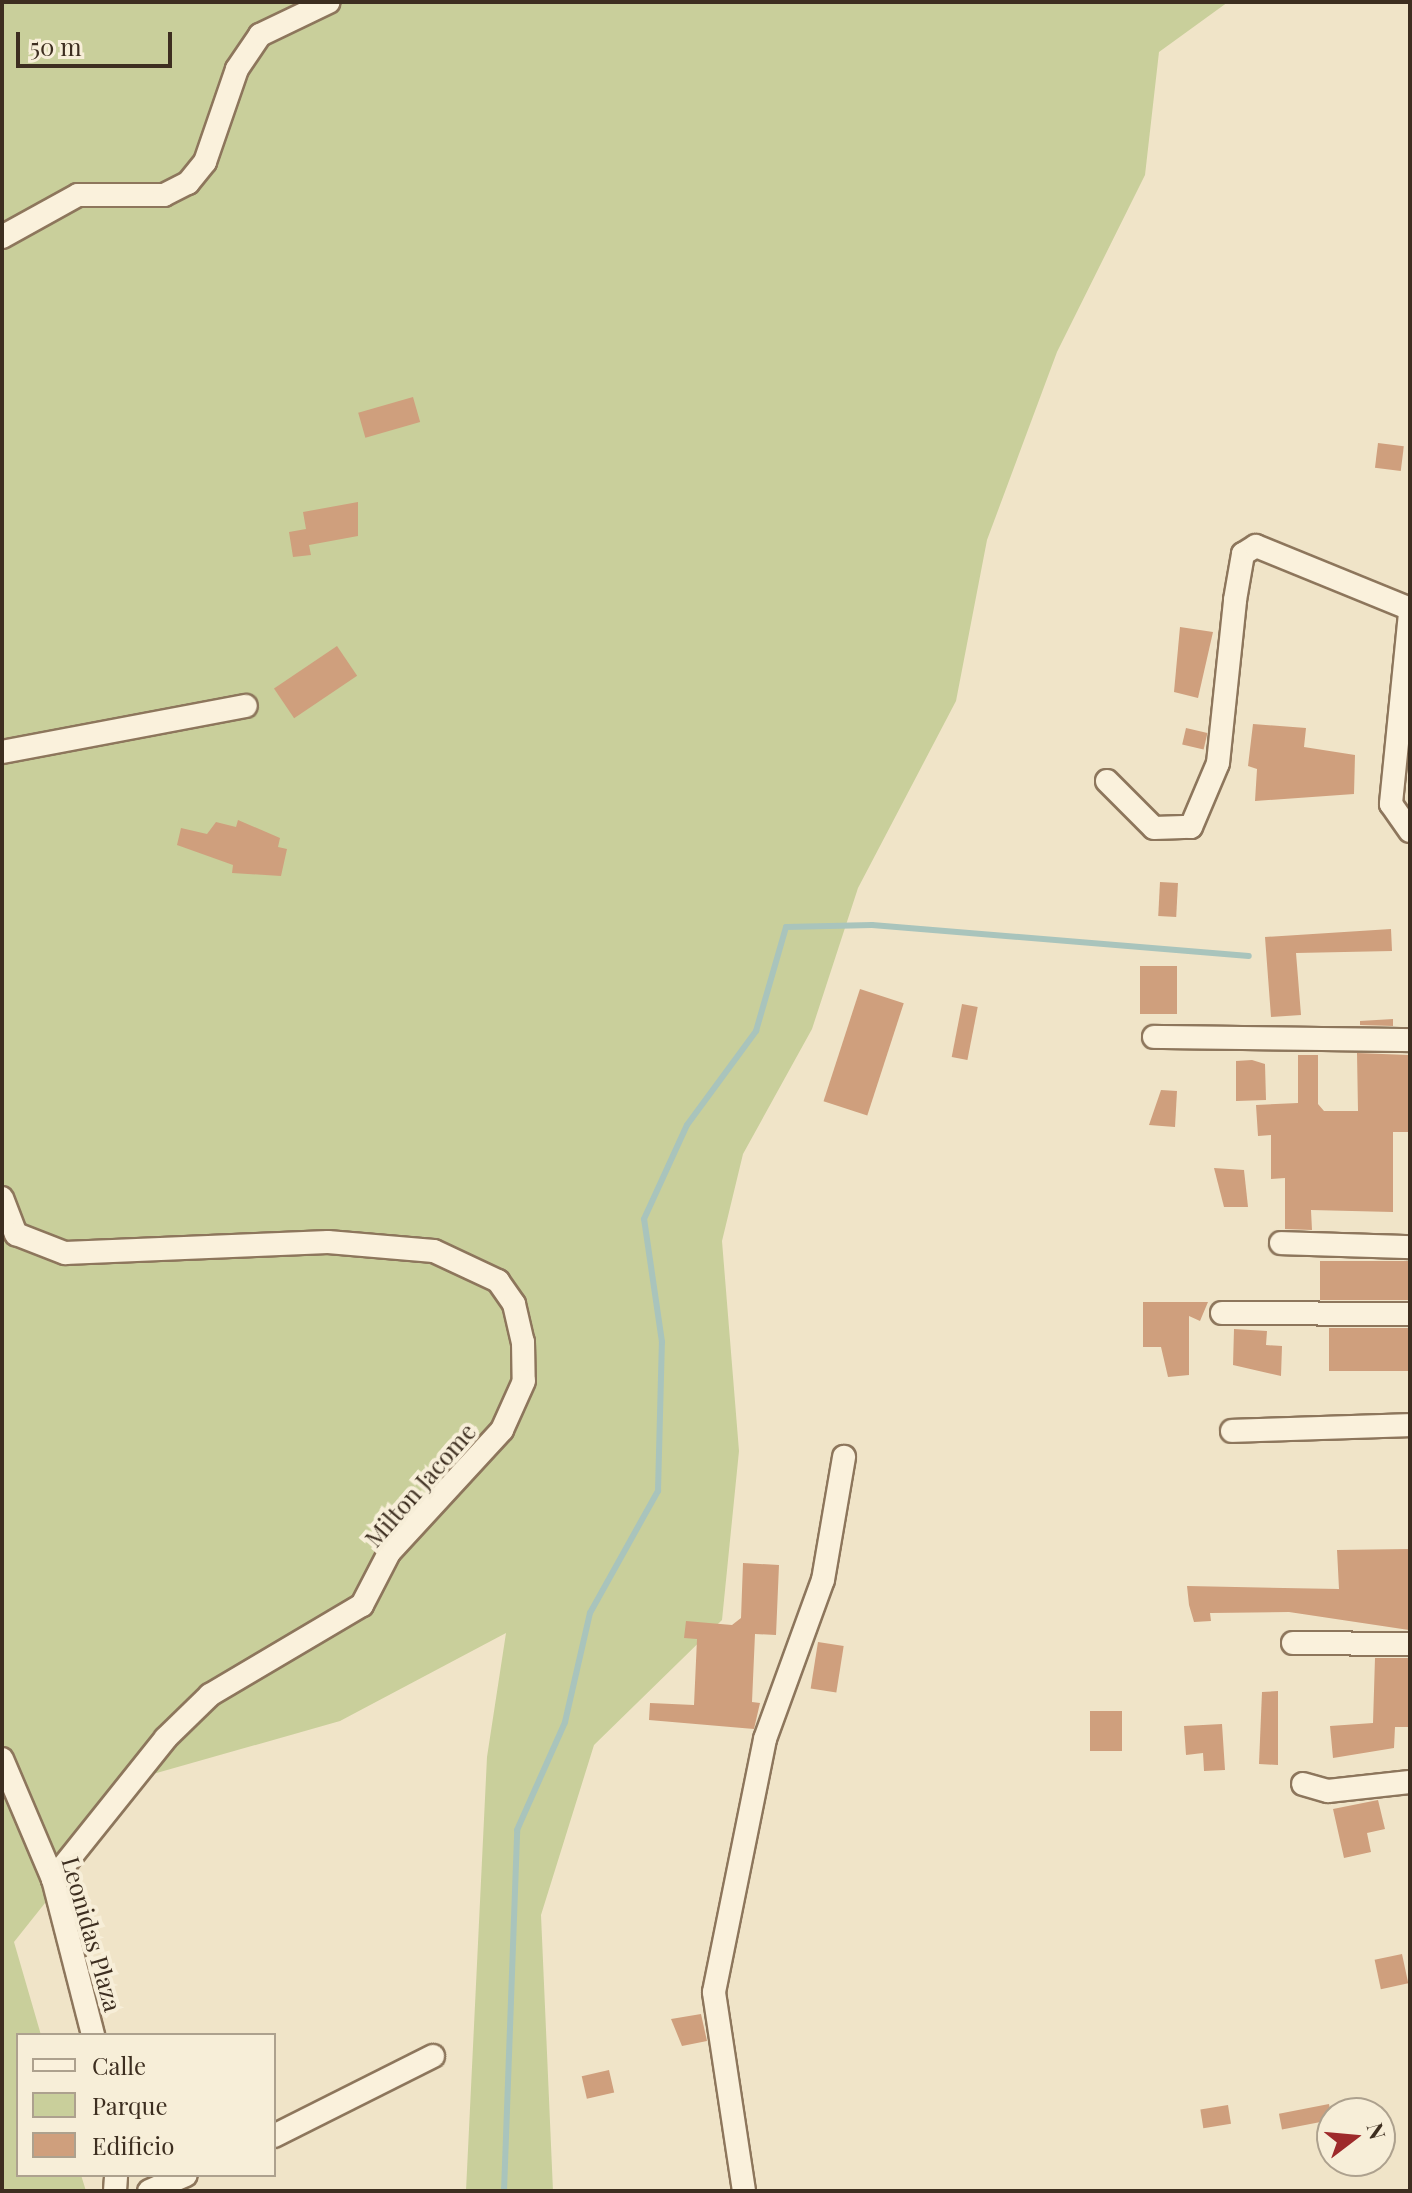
<!DOCTYPE html>
<html>
<head>
<meta charset="utf-8">
<style>
	body { margin:0 }
	#map { position:relative; width:1412px; height:2193px; overflow:hidden; background:#f0e4c8; font-family:"Playfair Display",serif }
	div>[style] { position:absolute }
	.green>* { inset:0; background:#c9cf9b }
	.stream>* { height:6px; margin:-3px; padding:0 3px; transform-origin:3px; border-radius:3px; background:#a9c4bc }
	.building>* { inset:0; background:#cf9f7d; transform-origin:0 0 }
	.roads { filter:drop-shadow(2px 0 #8d765c) drop-shadow(-2px 0 #8d765c) drop-shadow(0 2px #8d765c) drop-shadow(0 -2px #8d765c) }
	.street>* { height:22px; margin:-11px; padding:0 11px; transform-origin:11px; border-radius:11px; background:#faf1dc }
	span { translate:-50% -50%; white-space:nowrap; text-align:center; line-height:1.15; -webkit-text-stroke:8px #f7eed8; paint-order:stroke }
	.street-label { font-size:24px; color:#3d2e20 }
	.frame { position:absolute; inset:0; border:4px solid #3d2e20; pointer-events:none }
	.legend { position:absolute; left:16px; top:2033px; width:260px; height:144px; box-sizing:border-box; background:#f7eed8; border:2px solid #ada18e; margin:0; padding:10px 14px; list-style:none; font-size:24px; color:#3d2e20 }
	.legend li { display:flex; align-items:center; gap:16px; height:40px }
	.legend b { width:40px; border:2px solid #ada18e }
	.north { position:absolute; left:1316px; top:2097px; width:80px; height:80px; box-sizing:border-box; background:#f7eed8; border:2px solid #ada18e; border-radius:50%; rotate:74deg; font-size:22px; font-weight:700; line-height:32px; text-align:center; color:#3d2e20 }
	.north::after { content:''; display:block; margin:auto; width:28px; height:36px; background:#9e2a2b; clip-path:polygon(50% 0,100% 100%,50% 72%,0 100%) }
	.scale { position:absolute; left:16px; top:32px; width:156px; height:36px; box-sizing:border-box; border:4px solid #3d2e20; border-top:0; padding-left:10px; font-size:24px; line-height:28px; white-space:nowrap; color:#3d2e20; -webkit-text-stroke:6px #f7eed8; paint-order:stroke }
</style>
</head>
<body>
<div id="map">
	<div class="green">
		<div style="clip-path:polygon(2px 2px,1228px 2px,1159px 52px,1145px 175px,1057px 352px,987px 540px,956px 701px,858px 888px,812px 1029px,743px 1154px,722px 1241px,739px 1451px,722px 1620px,594px 1745px,541px 1915px,553px 2191px,466px 2191px,487px 1757px,506px 1633px,340px 1721px,146px 1776px,14px 1942px,41px 2035px,18px 2035px,18px 2175px,81px 2175px,86px 2191px,2px 2191px)"></div>
	</div>
	<div class="stream">
		<div style="left:504px;top:2191px;width:361px;rotate:-87.9deg"></div>
		<div style="left:517px;top:1830px;width:118px;rotate:-66deg"></div>
		<div style="left:565px;top:1722px;width:112px;rotate:-77.1deg"></div>
		<div style="left:590px;top:1613px;width:140px;rotate:-60.9deg"></div>
		<div style="left:658px;top:1491px;width:149px;rotate:-88.5deg"></div>
		<div style="left:662px;top:1342px;width:124px;rotate:-98.3deg"></div>
		<div style="left:644px;top:1219px;width:103px;rotate:-65.4deg"></div>
		<div style="left:687px;top:1125px;width:117px;rotate:-53.7deg"></div>
		<div style="left:756px;top:1031px;width:108px;rotate:-73.9deg"></div>
		<div style="left:786px;top:927px;width:86px;rotate:-1.3deg"></div>
		<div style="left:872px;top:925px;width:378px;rotate:4.7deg"></div>
	</div>
	<div class="building">
		<div style="left:413px;top:397px;width:26px;height:57px;rotate:74deg"></div>
		<div style="left:1378px;top:443px;width:26px;height:25px;rotate:7deg"></div>
		<div style="clip-path:polygon(358px 502px,358px 536px,309px 545px,311px 555px,293px 557px,289px 532px,306px 529px,303px 512px)"></div>
		<div style="clip-path:polygon(1180px 627px,1213px 632px,1198px 698px,1174px 692px)"></div>
		<div style="left:337px;top:646px;width:36px;height:76px;rotate:56deg"></div>
		<div style="clip-path:polygon(1253px 724px,1306px 728px,1304px 747px,1355px 755px,1354px 794px,1255px 801px,1257px 769px,1248px 766px)"></div>
		<div style="left:1186px;top:728px;width:22px;height:17px;rotate:13deg"></div>
		<div style="clip-path:polygon(238px 820px,280px 838px,278px 847px,287px 849px,281px 876px,232px 873px,233px 865px,177px 845px,181px 828px,207px 834px,216px 822px,236px 827px)"></div>
		<div style="left:1160px;top:882px;width:18px;height:34px;rotate:3deg"></div>
		<div style="clip-path:polygon(1391px 929px,1392px 951px,1296px 953px,1301px 1015px,1271px 1017px,1265px 937px)"></div>
		<div style="left:1140px;top:966px;width:37px;height:48px"></div>
		<div style="left:860px;top:989px;width:46px;height:118px;rotate:18deg"></div>
		<div style="left:962px;top:1004px;width:16px;height:54px;rotate:11deg"></div>
		<div style="clip-path:polygon(1393px 1019px,1393px 1026px,1360px 1025px,1360px 1021px)"></div>
		<div style="clip-path:polygon(1357px 1053px,1408px 1055px,1410px 1132px,1393px 1132px,1393px 1212px,1311px 1210px,1312px 1230px,1285px 1229px,1285px 1178px,1271px 1179px,1271px 1135px,1258px 1136px,1256px 1105px,1298px 1103px,1298px 1055px,1318px 1055px,1318px 1104px,1324px 1111px,1358px 1111px)"></div>
		<div style="clip-path:polygon(1252px 1060px,1265px 1064px,1266px 1100px,1236px 1101px,1236px 1061px)"></div>
		<div style="clip-path:polygon(1161px 1090px,1177px 1091px,1175px 1127px,1149px 1125px)"></div>
		<div style="clip-path:polygon(1214px 1168px,1244px 1170px,1248px 1207px,1224px 1207px)"></div>
		<div style="left:1410px;top:1261px;width:39px;height:90px;rotate:90deg"></div>
		<div style="clip-path:polygon(1143px 1302px,1208px 1302px,1200px 1321px,1189px 1316px,1189px 1375px,1168px 1377px,1161px 1347px,1143px 1347px)"></div>
		<div style="left:1329px;top:1328px;width:81px;height:43px"></div>
		<div style="clip-path:polygon(1234px 1329px,1267px 1331px,1266px 1345px,1282px 1346px,1281px 1376px,1233px 1365px)"></div>
		<div style="clip-path:polygon(1410px 1549px,1409px 1630px,1289px 1612px,1210px 1613px,1211px 1621px,1194px 1622px,1189px 1605px,1187px 1586px,1339px 1589px,1337px 1550px)"></div>
		<div style="clip-path:polygon(743px 1563px,779px 1565px,776px 1635px,755px 1634px,752px 1702px,760px 1703px,754px 1729px,649px 1720px,650px 1703px,694px 1705px,697px 1639px,684px 1638px,686px 1621px,732px 1625px,741px 1618px)"></div>
		<div style="left:818px;top:1642px;width:26px;height:47px;rotate:9deg"></div>
		<div style="clip-path:polygon(1375px 1658px,1409px 1658px,1410px 1727px,1395px 1727px,1394px 1748px,1333px 1758px,1330px 1726px,1373px 1723px)"></div>
		<div style="clip-path:polygon(1278px 1691px,1278px 1765px,1259px 1764px,1262px 1692px)"></div>
		<div style="left:1090px;top:1711px;width:32px;height:40px"></div>
		<div style="clip-path:polygon(1222px 1724px,1225px 1770px,1204px 1771px,1203px 1753px,1186px 1755px,1184px 1726px)"></div>
		<div style="clip-path:polygon(1378px 1800px,1385px 1829px,1367px 1833px,1371px 1852px,1344px 1858px,1333px 1809px)"></div>
		<div style="left:1402px;top:1954px;width:30px;height:28px;rotate:78deg"></div>
		<div style="clip-path:polygon(701px 2014px,707px 2041px,682px 2046px,671px 2019px)"></div>
		<div style="left:609px;top:2070px;width:23px;height:28px;rotate:77deg"></div>
		<div style="left:1329px;top:2104px;width:16px;height:51px;rotate:79deg"></div>
		<div style="left:1228px;top:2105px;width:19px;height:28px;rotate:81deg"></div>
	</div>
	<div class="roads">
		<div class="street">
			<div style="left:2px;top:237px;width:87px;rotate:-28.9deg"></div>
			<div style="left:78px;top:195px;width:86px"></div>
			<div style="left:164px;top:195px;width:27px;rotate:-27deg"></div>
			<div style="left:188px;top:183px;width:27px;rotate:-51deg"></div>
			<div style="left:205px;top:162px;width:98px;rotate:-71deg"></div>
			<div style="left:237px;top:69px;width:41px;rotate:-55.9deg"></div>
			<div style="left:260px;top:35px;width:76px;rotate:-25.6deg"></div>
			<div style="left:1410px;top:613px;width:192px;rotate:95.7deg"></div>
			<div style="left:1391px;top:804px;width:33px;rotate:55deg"></div>
			<div style="left:2px;top:752px;width:248px;rotate:-10.7deg"></div>
			<div style="left:1107px;top:781px;width:66px;rotate:45deg"></div>
			<div style="left:1154px;top:828px;width:37px;rotate:-2deg"></div>
			<div style="left:1191px;top:827px;width:69px;rotate:-67.1deg"></div>
			<div style="left:1218px;top:763px;width:164px;rotate:-84deg"></div>
			<div style="left:1235px;top:600px;width:47px;rotate:-80.1deg"></div>
			<div style="left:1243px;top:554px;width:15px;rotate:-32deg"></div>
			<div style="left:1256px;top:546px;width:166px;rotate:22.2deg"></div>
			<div style="left:1154px;top:1037px;width:256px;rotate:0.7deg"></div>
			<div style="left:2px;top:1198px;width:39px;rotate:69deg"></div>
			<div style="left:16px;top:1234px;width:53px;rotate:21.2deg"></div>
			<div style="left:65px;top:1253px;width:263px;rotate:-2.4deg"></div>
			<div style="left:328px;top:1242px;width:106px;rotate:4.9deg"></div>
			<div style="left:434px;top:1251px;width:71px;rotate:25.1deg"></div>
			<div style="left:498px;top:1281px;width:28px;rotate:55deg"></div>
			<div style="left:514px;top:1304px;width:39px;rotate:77deg"></div>
			<div style="left:523px;top:1342px;width:39px;rotate:89deg"></div>
			<div style="left:524px;top:1381px;width:54px;rotate:114.2deg"></div>
			<div style="left:502px;top:1430px;width:167px;rotate:132.6deg"></div>
			<div style="left:389px;top:1553px;width:59px;rotate:117.4deg"></div>
			<div style="left:362px;top:1605px;width:177px;rotate:149.4deg"></div>
			<div style="left:210px;top:1695px;width:62px;rotate:135.7deg"></div>
			<div style="left:166px;top:1738px;width:181px;rotate:128.7deg"></div>
			<div style="left:1281px;top:1243px;width:129px;rotate:1.8deg"></div>
			<div style="left:1222px;top:1313px;width:188px;rotate:0.3deg"></div>
			<div style="left:1232px;top:1431px;width:178px;rotate:-1.9deg"></div>
			<div style="left:1293px;top:1643px;width:117px;rotate:0.5deg"></div>
			<div style="left:2px;top:1759px;width:130px;rotate:67deg"></div>
			<div style="left:53px;top:1879px;width:161px;rotate:75.6deg"></div>
			<div style="left:1303px;top:1784px;width:26px;rotate:16deg"></div>
			<div style="left:1328px;top:1791px;width:82px;rotate:-6.3deg"></div>
			<div style="left:274px;top:2136px;width:178px;rotate:-26.7deg"></div>
			<div style="left:115px;top:2191px;width:16px;rotate:-86deg"></div>
			<div style="left:149px;top:2191px;width:40px;rotate:-23.4deg"></div>
			<div style="left:744px;top:2191px;width:201px;rotate:-98.6deg"></div>
			<div style="left:714px;top:1992px;width:258px;rotate:-78.6deg"></div>
			<div style="left:765px;top:1739px;width:169px;rotate:-70deg"></div>
			<div style="left:823px;top:1580px;width:125px;rotate:-80.3deg"></div>
		</div>
	</div>
	<div class="street-label">
		<span style="left:420px;top:1485px;rotate:-49deg">Milton Jacome</span>
		<span style="left:92px;top:1934px;rotate:74deg">Leonidas Plaza</span>
	</div>
	<div class="frame"></div>
	<ul class="legend">
	<li><b style="height:10px;background:#faf1dc"></b>Calle</li>
	<li><b style="height:22px;background:#c9cf9b"></b>Parque</li>
	<li><b style="height:22px;background:#cf9f7d"></b>Edificio</li>
	</ul>
	<div class="north">N</div>
	<div class="scale">50 m</div>
</div>
</body>
</html>
